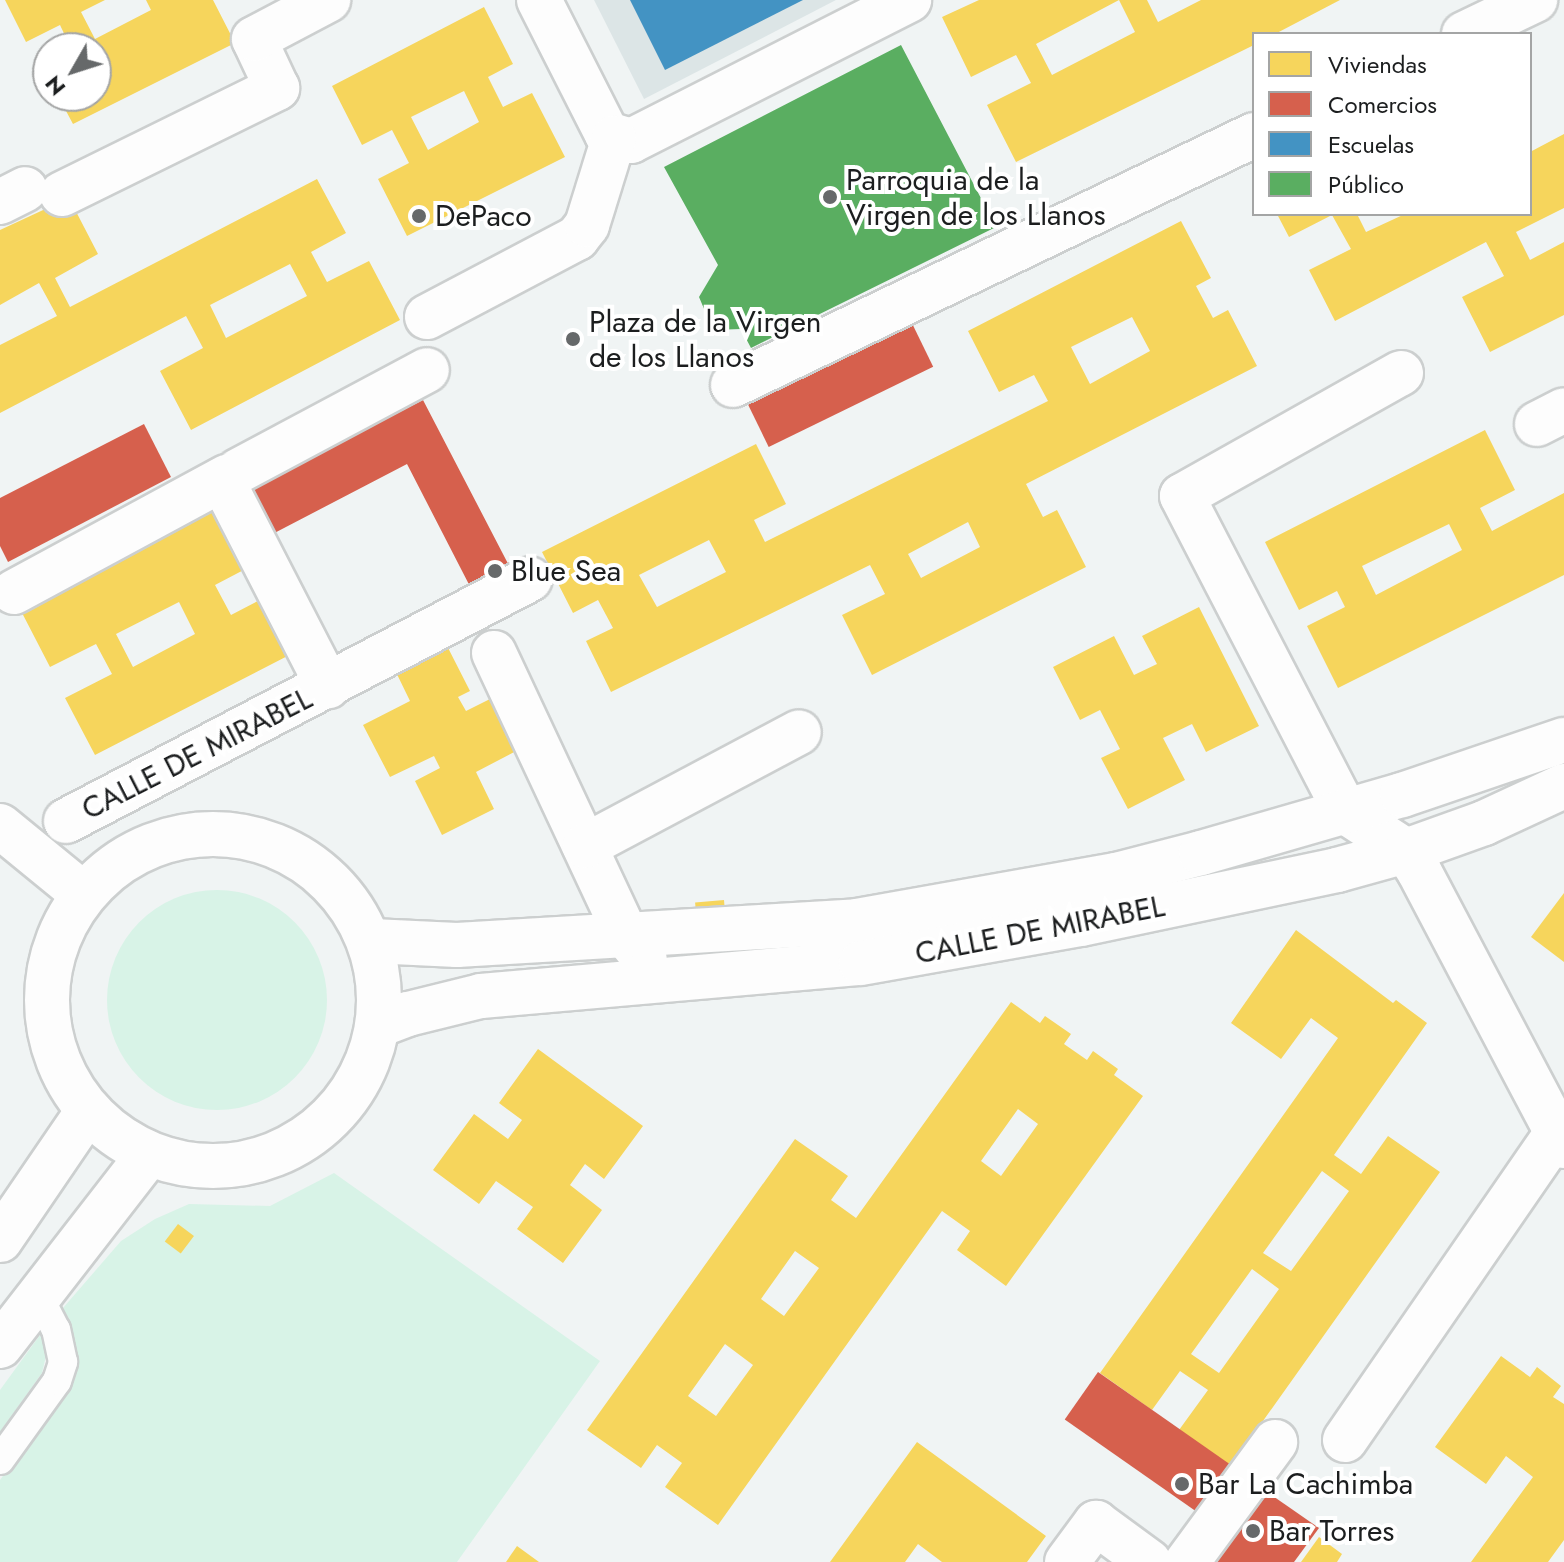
<!DOCTYPE html>
<html>
<head>
<meta charset="utf-8">
<style>
	body { margin:0 }
	#map { position:relative; width:1564px; height:1562px; overflow:hidden; background:#f0f4f4; font-family:Jost,sans-serif }
	div>[style] { position:absolute }
	.built>* { inset:0; background:#dce5e6 }
	.green>* { inset:0; background:#d8f3e7 }
	.round { border-radius:50% }
	.homes>* { inset:0; background:#f6d55c; transform-origin:0 0 }
	.shops>* { inset:0; background:#d6604d; transform-origin:0 0 }
	.schools>* { inset:0; background:#4393c3 }
	.public>* { inset:0; background:#5aae61 }
	.roads { filter:drop-shadow(2px 0 #cccfcf) drop-shadow(-2px 0 #cccfcf) drop-shadow(0 2px #cccfcf) drop-shadow(0 -2px #cccfcf) }
	.lane>* { height:28px; margin:-14px; padding:0 14px; transform-origin:14px; border-radius:14px; background:#fdfdfd }
	.street>* { height:44px; margin:-22px; padding:0 22px; transform-origin:22px; border-radius:22px; background:#fdfdfd }
	.street>.ring { margin:-22px; padding:0; box-sizing:content-box; background:none; border:44px solid #fdfdfd; border-radius:50% }
	.dots>* { width:22px; height:22px; translate:-50% -50%; box-sizing:border-box; border:4px solid #fff; border-radius:50% }
	span { translate:-50% -50%; white-space:nowrap; text-align:center; line-height:1.15; -webkit-text-stroke:8px #fff; paint-order:stroke }
	.poi-label { font-size:30px; color:#1c1e1f }
	.left { translate:0 -50%; text-align:left }
	.street-label { font-size:30px; color:#1c1e1f }
	.legend { position:absolute; left:1252px; top:32px; width:280px; height:184px; box-sizing:border-box; background:#fff; border:2px solid #a4a5a5; margin:0; padding:10px 14px; list-style:none; font-size:24px; color:#1c1e1f }
	.legend li { display:flex; align-items:center; gap:16px; height:40px }
	.legend b { width:40px; border:2px solid #a4a5a5 }
	.north { position:absolute; left:32px; top:32px; width:80px; height:80px; box-sizing:border-box; background:#fff; border:2px solid #a4a5a5; border-radius:50%; rotate:231deg; font-size:22px; font-weight:700; line-height:32px; text-align:center; color:#1c1e1f }
	.north::after { content:''; display:block; margin:auto; width:28px; height:36px; background:#66696a; clip-path:polygon(50% 0,100% 100%,50% 72%,0 100%) }
</style>
</head>
<body>
<div id="map">
	<div class="built">
		<div style="clip-path:polygon(594px 0,836px 0,644px 99px)"></div>
	</div>
	<div class="green">
		<div class="round" style="left:107px;top:890px;width:220px;height:220px"></div>
		<div style="clip-path:polygon(334px 1173px,600px 1361px,457px 1562px,0 1562px,0 1480px,71px 1379px,76px 1351px,63px 1308px,121px 1241px,155px 1219px,189px 1204px,270px 1206px)"></div>
		<div style="clip-path:polygon(40px 1335px,47px 1352px,42px 1373px,0 1432px,0 1390px)"></div>
	</div>
	<div class="homes">
		<div style="clip-path:polygon(5px 0,105px 0,81px 12px,95px 39px,151px 10px,146px 0,213px 0,235px 43px,73px 124px,58px 96px,96px 96px,96px 48px,71px 48px,60px 25px,26px 42px)"></div>
		<div style="clip-path:polygon(evenodd,979px 0,1147px 0,1158px 22px,1201px 0,1340px 0,1275px 34px,1254px 34px,1254px 45px,1016px 162px,987px 105px,1031px 83px,1016px 55px,971px 77px,942px 17px,979px 0,1119px 0,1135px 32px,1052px 75px,1036px 44px,1119px 0)"></div>
		<div style="clip-path:polygon(evenodd,484px 7px,513px 64px,488px 77px,503px 107px,532px 93px,565px 157px,407px 236px,378px 179px,409px 163px,392px 130px,362px 145px,332px 86px,484px 7px,464px 91px,479px 122px,428px 150px,411px 117px,464px 91px)"></div>
		<div style="clip-path:polygon(1564px 134px,1564px 208px,1516px 232px,1530px 260px,1564px 242px,1564px 315px,1490px 352px,1462px 297px,1504px 276px,1486px 242px,1335px 321px,1309px 270px,1351px 249px,1332px 215px,1289px 237px,1277px 214px,1357px 214px,1366px 232px,1405px 214px,1530px 214px,1530px 152px)"></div>
		<div style="clip-path:polygon(evenodd,317px 179px,346px 233px,311px 252px,327px 282px,369px 261px,400px 320px,191px 430px,160px 371px,203px 348px,186px 316px,0 413px,0 345px,57px 316px,39px 283px,0 305px,0 230px,69px 198px,98px 254px,55px 278px,70px 307px,317px 179px,290px 264px,307px 296px,226px 338px,210px 305px,290px 264px)"></div>
		<div style="clip-path:polygon(evenodd,1181px 221px,1211px 278px,1196px 286px,1213px 318px,1228px 310px,1257px 366px,1026px 484px,1043px 517px,1057px 510px,1086px 567px,872px 675px,842px 615px,885px 594px,870px 565px,611px 692px,586px 641px,613px 628px,598px 600px,573px 613px,542px 552px,756px 444px,786px 504px,754px 520px,765px 542px,1048px 401px,1034px 375px,999px 392px,968px 331px,1181px 221px,1132px 317px,1150px 351px,1090px 384px,1071px 347px,1132px 317px,1181px 221px,968px 522px,980px 547px,921px 578px,908px 554px,968px 522px,1181px 221px,709px 540px,726px 572px,657px 607px,639px 575px,709px 540px)"></div>
		<div style="clip-path:polygon(evenodd,1485px 430px,1515px 490px,1480px 508px,1492px 531px,1564px 493px,1564px 575px,1338px 688px,1307px 626px,1345px 607px,1337px 591px,1299px 610px,1265px 542px,1485px 430px,1449px 524px,1462px 550px,1376px 595px,1362px 566px,1449px 524px)"></div>
		<div style="clip-path:polygon(evenodd,229px 500px,261px 561px,215px 585px,231px 615px,273px 593px,303px 648px,95px 755px,65px 698px,112px 674px,96px 644px,50px 667px,20px 609px,229px 500px,179px 602px,195px 634px,133px 667px,116px 634px,179px 602px)"></div>
		<div style="clip-path:polygon(1199px 607px,1259px 726px,1206px 752px,1192px 724px,1163px 738px,1185px 780px,1128px 809px,1101px 758px,1120px 749px,1100px 710px,1080px 720px,1053px 667px,1114px 636px,1134px 675px,1157px 664px,1142px 636px)"></div>
		<div style="clip-path:polygon(443px 638px,470px 691px,458px 697px,466px 711px,494px 697px,520px 749px,476px 772px,494px 809px,442px 835px,415px 781px,440px 768px,434px 756px,390px 777px,363px 725px,410px 701px,392px 664px)"></div>
		<div style="clip-path:polygon(1564px 893px,1564px 962px,1531px 937px)"></div>
		<div style="left:724px;top:900px;width:12px;height:29px;rotate:85deg"></div>
		<div style="clip-path:polygon(evenodd,1296px 930px,1393px 1003px,1396px 1000px,1427px 1023px,1334px 1155px,1361px 1174px,1388px 1136px,1440px 1172px,1231px 1466px,1179px 1430px,1208px 1390px,1180px 1371px,1152px 1410px,1100px 1373px,1338px 1038px,1311px 1018px,1281px 1059px,1231px 1023px,1296px 930px,1322px 1171px,1349px 1191px,1291px 1271px,1263px 1253px,1322px 1171px,1296px 930px,1252px 1269px,1279px 1289px,1219px 1373px,1191px 1354px,1252px 1269px)"></div>
		<div style="clip-path:polygon(evenodd,1011px 1002px,1040px 1023px,1045px 1016px,1071px 1034px,1064px 1044px,1087px 1060px,1093px 1051px,1118px 1069px,1114px 1075px,1143px 1096px,1006px 1286px,957px 1250px,970px 1231px,942px 1211px,718px 1525px,665px 1487px,682px 1463px,657px 1445px,641px 1468px,587px 1430px,795px 1139px,848px 1176px,831px 1200px,856px 1218px,1011px 1002px,1018px 1109px,1038px 1124px,1001px 1176px,981px 1161px,1018px 1109px,1011px 1002px,795px 1251px,819px 1268px,784px 1316px,761px 1299px,795px 1251px,1011px 1002px,725px 1344px,753px 1365px,716px 1416px,688px 1396px,725px 1344px)"></div>
		<div style="clip-path:polygon(538px 1049px,643px 1126px,604px 1179px,585px 1164px,570px 1185px,602px 1210px,563px 1263px,517px 1229px,533px 1207px,496px 1181px,479px 1204px,433px 1170px,474px 1114px,508px 1139px,522px 1120px,499px 1103px)"></div>
		<div style="left:178px;top:1224px;width:20px;height:22px;rotate:37deg"></div>
		<div style="clip-path:polygon(1501px 1356px,1530px 1377px,1537px 1367px,1561px 1386px,1553px 1397px,1564px 1404px,1564px 1540px,1548px 1562px,1471px 1562px,1533px 1477px,1506px 1456px,1486px 1484px,1435px 1447px)"></div>
		<div style="clip-path:polygon(917px 1442px,1046px 1536px,1027px 1562px,942px 1562px,918px 1544px,905px 1562px,830px 1562px)"></div>
		<div style="clip-path:polygon(1319px 1537px,1342px 1554px,1337px 1562px,1301px 1562px)"></div>
		<div style="clip-path:polygon(517px 1546px,539px 1562px,506px 1562px)"></div>
	</div>
	<div class="shops">
		<div style="left:906px;top:311px;width:62px;height:183px;rotate:64deg"></div>
		<div style="clip-path:polygon(423px 400px,516px 579px,477px 600px,407px 464px,261px 540px,238px 495px)"></div>
		<div style="clip-path:polygon(144px 424px,171px 477px,8px 562px,0 546px,0 498px)"></div>
		<div style="left:1098px;top:1372px;width:168px;height:58px;rotate:35deg"></div>
		<div style="clip-path:polygon(1267px 1492px,1319px 1528px,1294px 1562px,1216px 1562px)"></div>
	</div>
	<div class="schools">
		<div style="clip-path:polygon(630px 0,803px 0,665px 70px)"></div>
	</div>
	<div class="public">
		<div style="clip-path:polygon(901px 45px,996px 227px,751px 348px,741px 329px,713px 330px,699px 297px,718px 265px,664px 167px)"></div>
	</div>
	<div class="roads">
		<div class="lane">
			<div style="left:0;top:1460px;width:97px;rotate:-54.2deg"></div>
			<div style="left:57px;top:1381px;width:20px;rotate:-72deg"></div>
			<div style="left:63px;top:1362px;width:33px;rotate:-102deg"></div>
			<div style="left:56px;top:1330px;width:39px;rotate:-117deg"></div>
		</div>
		<div class="street">
			<div style="left:539px;top:0;width:150px;rotate:63.1deg"></div>
			<div style="left:607px;top:134px;width:25px;rotate:16deg"></div>
			<div style="left:631px;top:141px;width:312px;rotate:-26.9deg"></div>
			<div style="left:1464px;top:34px;width:79px;rotate:-25.6deg"></div>
			<div style="left:62px;top:194px;width:240px;rotate:-26.2deg"></div>
			<div style="left:277px;top:88px;width:54px;rotate:-115.1deg"></div>
			<div style="left:254px;top:39px;width:84px;rotate:-27.8deg"></div>
			<div style="left:0;top:202px;width:28px;rotate:-27deg"></div>
			<div style="left:427px;top:317px;width:170px;rotate:-27.8deg"></div>
			<div style="left:577px;top:238px;width:16px;rotate:-52deg"></div>
			<div style="left:587px;top:225px;width:91px;rotate:-72.8deg"></div>
			<div style="left:1401px;top:373px;width:251px;rotate:150.7deg"></div>
			<div style="left:1182px;top:496px;width:356px;rotate:62.6deg"></div>
			<div style="left:1346px;top:812px;width:72px;rotate:33deg"></div>
			<div style="left:1406px;top:851px;width:24px;rotate:57deg"></div>
			<div style="left:1419px;top:871px;width:311px;rotate:62.2deg"></div>
			<div style="left:733px;top:385px;width:578px;rotate:-25.63deg"></div>
			<div style="left:1537px;top:424px;width:30px;rotate:-27deg"></div>
			<div style="left:238px;top:471px;width:214px;rotate:-28.1deg"></div>
			<div style="left:222px;top:480px;width:232px;rotate:62.8deg"></div>
			<div style="left:14px;top:592px;width:242px;rotate:-28.4deg"></div>
			<div style="left:494px;top:653px;width:314px;rotate:64.9deg"></div>
			<div style="left:627px;top:937px;width:28px;rotate:51deg"></div>
			<div style="left:66px;top:821px;width:523px;rotate:-27.54deg"></div>
			<div style="left:0;top:826px;width:107px;rotate:39.3deg"></div>
			<div class="ring" style="left:47px;top:834px;width:288px;height:288px"></div>
			<div style="left:585px;top:846px;width:242px;rotate:-28deg"></div>
			<div style="left:372px;top:941px;width:85px;rotate:2.7deg"></div>
			<div style="left:457px;top:945px;width:401px;rotate:-3.4deg"></div>
			<div style="left:857px;top:921px;width:263px;rotate:-10.1deg"></div>
			<div style="left:1116px;top:875px;width:88px;rotate:-14.5deg"></div>
			<div style="left:1201px;top:853px;width:209px;rotate:-16.1deg"></div>
			<div style="left:1402px;top:795px;width:171px;rotate:-18.8deg"></div>
			<div style="left:379px;top:1025px;width:31px;rotate:-21deg"></div>
			<div style="left:408px;top:1014px;width:75px;rotate:-13.9deg"></div>
			<div style="left:481px;top:996px;width:381px;rotate:-5deg"></div>
			<div style="left:861px;top:963px;width:223px;rotate:-10.1deg"></div>
			<div style="left:1081px;top:924px;width:262px;rotate:-11.9deg"></div>
			<div style="left:1337px;top:870px;width:72px;rotate:-15.4deg"></div>
			<div style="left:1406px;top:851px;width:83px;rotate:-19.7deg"></div>
			<div style="left:1484px;top:823px;width:88px;rotate:-24.8deg"></div>
			<div style="left:0;top:1240px;width:156px;rotate:-55.7deg"></div>
			<div style="left:0;top:1346px;width:242px;rotate:-52.2deg"></div>
			<div style="left:1345px;top:1440px;width:373px;rotate:-55.4deg"></div>
			<div style="left:1067px;top:1562px;width:49px;rotate:-53.4deg"></div>
			<div style="left:1096px;top:1523px;width:66px;rotate:36.3deg"></div>
			<div style="left:1187px;top:1562px;width:149px;rotate:-53.7deg"></div>
		</div>
	</div>
	<div class="dots">
		<div style="left:830px;top:197px;background:#66696a"></div>
		<div style="left:419px;top:216px;background:#66696a"></div>
		<div style="left:573px;top:339px;background:#66696a"></div>
		<div style="left:495px;top:571px;background:#66696a"></div>
		<div style="left:1182px;top:1484px;background:#66696a"></div>
		<div style="left:1253px;top:1531px;background:#66696a"></div>
	</div>
	<div class="poi-label">
		<span class="left" style="left:846px;top:197px">Parroquia de la<br>Virgen de los Llanos</span>
		<span class="left" style="left:435px;top:216px">DePaco</span>
		<span class="left" style="left:589px;top:339px">Plaza de la Virgen<br>de los Llanos</span>
		<span class="left" style="left:511px;top:571px">Blue Sea</span>
		<span class="left" style="left:1198px;top:1484px">Bar La Cachimba</span>
		<span class="left" style="left:1269px;top:1531px">Bar Torres</span>
	</div>
	<div class="street-label">
		<span style="left:197px;top:754px;rotate:-27deg">CALLE DE MIRABEL</span>
		<span style="left:1040px;top:930px;rotate:-11deg">CALLE DE MIRABEL</span>
	</div>
	<ul class="legend">
	<li><b style="height:22px;background:#f6d55c"></b>Viviendas</li>
	<li><b style="height:22px;background:#d6604d"></b>Comercios</li>
	<li><b style="height:22px;background:#4393c3"></b>Escuelas</li>
	<li><b style="height:22px;background:#5aae61"></b>Público</li>
	</ul>
	<div class="north">N</div>
</div>
</body>
</html>
